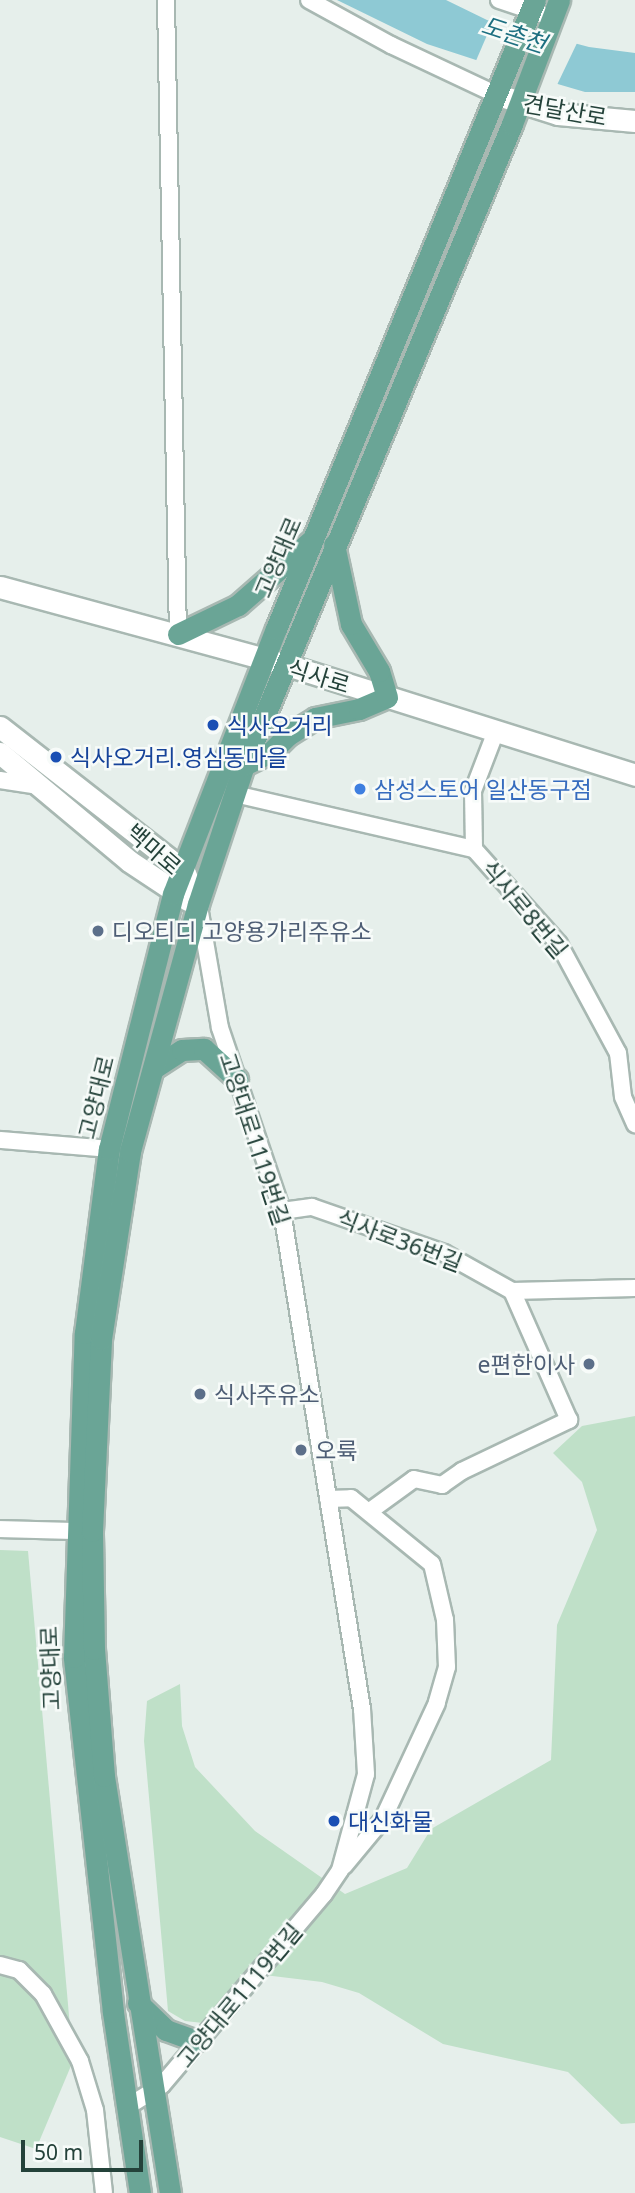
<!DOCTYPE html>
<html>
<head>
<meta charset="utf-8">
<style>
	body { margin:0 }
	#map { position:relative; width:635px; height:2193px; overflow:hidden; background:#e6efeb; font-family:"Noto Sans","Noto Sans KR",sans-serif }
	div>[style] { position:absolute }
	.green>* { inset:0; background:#bfe0c8 }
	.water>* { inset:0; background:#8ec9d4 }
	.pier>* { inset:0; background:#e6efeb }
	.roads { filter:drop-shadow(2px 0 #a8b8b2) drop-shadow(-2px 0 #a8b8b2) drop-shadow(0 2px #a8b8b2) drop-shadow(0 -2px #a8b8b2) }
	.street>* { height:16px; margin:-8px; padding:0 8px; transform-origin:8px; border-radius:8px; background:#fff }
	.secondary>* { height:21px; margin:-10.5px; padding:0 10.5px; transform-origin:10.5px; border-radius:10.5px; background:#fff }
	.primary>* { height:21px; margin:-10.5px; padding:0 10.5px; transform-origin:10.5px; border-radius:10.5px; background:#6aa596 }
	.dots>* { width:19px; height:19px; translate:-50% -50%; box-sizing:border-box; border:4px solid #f7fbf9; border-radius:50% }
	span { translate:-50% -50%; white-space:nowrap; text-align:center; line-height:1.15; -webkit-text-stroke:5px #f7fbf9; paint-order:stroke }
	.street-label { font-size:23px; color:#24423a }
	.transit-label { font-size:23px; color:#164399 }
	.left { translate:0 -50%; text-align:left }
	.shop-label { font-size:23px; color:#366cbe }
	.service-label { font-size:23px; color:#4e5e75 }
	.right { translate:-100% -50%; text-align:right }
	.water-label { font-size:24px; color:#1c6f80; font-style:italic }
	.scale { position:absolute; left:21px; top:2140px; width:122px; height:32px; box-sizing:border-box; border:4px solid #24423a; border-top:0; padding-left:9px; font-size:21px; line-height:24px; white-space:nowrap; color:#24423a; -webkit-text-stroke:5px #f7fbf9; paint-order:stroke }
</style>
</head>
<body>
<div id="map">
	<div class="green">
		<div style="clip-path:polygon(635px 1416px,635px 2123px,621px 2124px,568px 2072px,443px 2044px,359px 1993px,322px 1982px,256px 1974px,203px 2023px,185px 2021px,168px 2011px,144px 1741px,147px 1701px,180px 1684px,182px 1726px,195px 1767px,255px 1831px,345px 1894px,407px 1868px,431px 1829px,551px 1760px,557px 1625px,597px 1530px,582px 1482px,553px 1453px,582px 1426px)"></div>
		<div style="clip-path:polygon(0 1550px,28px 1551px,73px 2061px,36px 2149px,0 2137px)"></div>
	</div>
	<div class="water">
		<div style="clip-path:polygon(337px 0,446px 0,487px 20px,589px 47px,635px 53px,635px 92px,585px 92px,476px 60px,427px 44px)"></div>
	</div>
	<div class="pier">
		<div style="clip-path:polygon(494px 19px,578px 41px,556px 87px,475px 63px)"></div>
	</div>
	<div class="roads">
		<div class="street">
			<div style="left:166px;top:0;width:634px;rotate:88.92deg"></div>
			<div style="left:309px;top:0;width:94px;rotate:28.8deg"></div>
			<div style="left:391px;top:45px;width:115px;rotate:25.2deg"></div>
			<div style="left:499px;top:0;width:44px;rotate:18.4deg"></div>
			<div style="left:496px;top:731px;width:64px;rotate:111deg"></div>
			<div style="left:473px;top:791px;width:58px;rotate:89deg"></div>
			<div style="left:474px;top:849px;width:127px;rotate:48.2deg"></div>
			<div style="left:559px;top:944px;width:124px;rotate:61.6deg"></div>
			<div style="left:618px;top:1053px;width:44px;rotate:83.5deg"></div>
			<div style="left:623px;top:1097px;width:30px;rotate:66deg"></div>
			<div style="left:0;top:780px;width:38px;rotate:9deg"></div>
			<div style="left:235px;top:794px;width:245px;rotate:13deg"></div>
			<div style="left:0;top:1140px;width:109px;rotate:4.7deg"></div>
			<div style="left:282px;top:1211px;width:30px;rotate:-8deg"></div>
			<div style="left:312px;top:1207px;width:140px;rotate:19.2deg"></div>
			<div style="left:444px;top:1253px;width:78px;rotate:29.2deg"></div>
			<div style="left:512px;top:1291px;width:123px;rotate:-1.4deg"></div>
			<div style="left:328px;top:1499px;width:23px;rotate:-2deg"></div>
			<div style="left:351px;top:1498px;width:104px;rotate:39.2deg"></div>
			<div style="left:432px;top:1564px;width:57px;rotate:76.9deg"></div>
			<div style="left:445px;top:1620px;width:47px;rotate:87.6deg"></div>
			<div style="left:447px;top:1667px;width:37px;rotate:106deg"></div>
			<div style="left:437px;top:1703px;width:128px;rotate:115deg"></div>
			<div style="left:383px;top:1819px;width:61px;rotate:129.7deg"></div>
			<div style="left:370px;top:1511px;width:54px;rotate:-36deg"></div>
			<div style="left:414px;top:1479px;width:29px;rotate:12deg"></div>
			<div style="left:442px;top:1485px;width:24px;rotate:-35deg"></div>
			<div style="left:462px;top:1471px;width:119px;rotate:-25.5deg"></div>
			<div style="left:569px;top:1420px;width:141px;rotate:-113.8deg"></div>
			<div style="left:0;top:1529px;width:75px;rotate:1.5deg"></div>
			<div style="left:0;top:1965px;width:20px;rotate:15deg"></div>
			<div style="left:19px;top:1970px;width:34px;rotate:45deg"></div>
			<div style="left:43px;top:1994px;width:77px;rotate:61.1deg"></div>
			<div style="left:80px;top:2061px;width:51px;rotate:73deg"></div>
			<div style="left:95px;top:2110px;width:83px;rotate:83.8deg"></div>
			<div style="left:127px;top:2107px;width:41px;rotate:-32.2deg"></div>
			<div style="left:162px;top:2085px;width:250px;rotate:-49.7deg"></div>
			<div style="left:324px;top:1894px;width:29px;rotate:-56deg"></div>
			<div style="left:340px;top:1870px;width:99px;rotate:-74.8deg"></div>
			<div style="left:366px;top:1774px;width:65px;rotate:-93.5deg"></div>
			<div style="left:362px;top:1709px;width:504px;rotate:-99.13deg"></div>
			<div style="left:282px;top:1211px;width:193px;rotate:-108.7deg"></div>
			<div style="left:220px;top:1028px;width:123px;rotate:-99.8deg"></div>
		</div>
		<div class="secondary">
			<div style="left:495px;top:94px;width:66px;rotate:17.6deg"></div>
			<div style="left:558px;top:114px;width:77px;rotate:5.2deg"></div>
			<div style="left:0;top:587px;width:297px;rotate:15.2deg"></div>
			<div style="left:287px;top:665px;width:365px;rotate:17.5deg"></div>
			<div style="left:0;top:727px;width:234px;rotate:38deg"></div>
			<div style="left:184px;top:871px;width:36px;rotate:67deg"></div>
			<div style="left:0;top:753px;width:168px;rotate:39.9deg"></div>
			<div style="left:129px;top:861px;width:71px;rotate:33.5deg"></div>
		</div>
		<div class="primary">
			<div style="left:178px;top:634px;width:67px;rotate:-25.8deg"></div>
			<div style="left:238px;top:605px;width:100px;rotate:-41.3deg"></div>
			<div style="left:244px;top:765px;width:30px;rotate:-26deg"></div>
			<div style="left:271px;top:752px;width:24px;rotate:-45deg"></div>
			<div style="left:288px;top:735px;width:32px;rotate:-32deg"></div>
			<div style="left:315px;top:718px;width:45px;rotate:-11.6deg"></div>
			<div style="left:359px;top:709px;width:30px;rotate:-23deg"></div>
			<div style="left:387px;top:697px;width:27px;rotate:-107deg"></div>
			<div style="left:379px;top:671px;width:55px;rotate:-120.8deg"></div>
			<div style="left:351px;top:624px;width:81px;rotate:-102.1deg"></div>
			<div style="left:154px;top:1068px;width:33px;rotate:-33deg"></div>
			<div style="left:182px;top:1050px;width:22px;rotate:-3deg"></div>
			<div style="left:204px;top:1049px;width:45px;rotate:42.3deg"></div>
			<div style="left:138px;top:2003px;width:39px;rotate:44deg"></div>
			<div style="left:166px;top:2030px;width:32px;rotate:20deg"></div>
			<div style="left:140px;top:2193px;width:183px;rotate:-98.5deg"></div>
			<div style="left:113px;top:2012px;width:357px;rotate:-96.3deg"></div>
			<div style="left:74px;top:1657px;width:324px;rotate:-88.1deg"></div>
			<div style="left:85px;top:1333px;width:186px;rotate:-82.6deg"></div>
			<div style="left:109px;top:1149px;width:263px;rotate:-75.9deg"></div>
			<div style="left:173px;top:894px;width:284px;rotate:-68.8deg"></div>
			<div style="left:276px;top:629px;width:680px;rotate:-67.62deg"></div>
			<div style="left:170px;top:2193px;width:422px;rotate:-99deg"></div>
			<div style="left:104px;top:1776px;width:127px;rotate:-94.5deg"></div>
			<div style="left:94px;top:1649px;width:118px;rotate:-91deg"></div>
			<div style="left:92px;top:1531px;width:192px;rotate:-87.3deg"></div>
			<div style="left:101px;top:1339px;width:190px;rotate:-81.2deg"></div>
			<div style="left:130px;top:1151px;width:256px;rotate:-74.6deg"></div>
			<div style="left:198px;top:904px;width:146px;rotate:-71.7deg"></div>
			<div style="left:244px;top:765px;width:695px;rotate:-67.31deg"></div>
			<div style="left:512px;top:124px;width:133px;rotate:-69.2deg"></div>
		</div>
	</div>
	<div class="dots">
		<div style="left:213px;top:725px;background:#1a4fb4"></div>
		<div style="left:56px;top:757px;background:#1a4fb4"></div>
		<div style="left:360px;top:789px;background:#3f7fe0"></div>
		<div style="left:98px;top:931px;background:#5c6f8a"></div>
		<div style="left:589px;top:1364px;background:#5c6f8a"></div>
		<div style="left:200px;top:1394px;background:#5c6f8a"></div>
		<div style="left:301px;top:1450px;background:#5c6f8a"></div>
		<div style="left:334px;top:1821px;background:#1a4fb4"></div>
	</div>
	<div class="street-label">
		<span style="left:565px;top:110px;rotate:10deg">견달산로</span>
		<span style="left:278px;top:557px;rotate:-67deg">고양대로</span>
		<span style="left:319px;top:676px;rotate:17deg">식사로</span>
		<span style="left:154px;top:849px;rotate:41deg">백마로</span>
		<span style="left:525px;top:909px;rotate:50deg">식사로8번길</span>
		<span style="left:96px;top:1097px;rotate:-76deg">고양대로</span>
		<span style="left:255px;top:1139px;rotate:72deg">고양대로1119번길</span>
		<span style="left:400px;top:1240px;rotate:21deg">식사로36번길</span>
		<span style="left:50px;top:1668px;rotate:-92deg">고양대로</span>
		<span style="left:239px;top:1995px;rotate:-50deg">고양대로1119번길</span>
	</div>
	<div class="transit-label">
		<span class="left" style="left:227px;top:725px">식사오거리</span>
		<span class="left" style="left:70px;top:757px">식사오거리.영심동마을</span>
		<span class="left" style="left:348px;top:1821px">대신화물</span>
	</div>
	<div class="shop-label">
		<span class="left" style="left:374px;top:789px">삼성스토어 일산동구점</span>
	</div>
	<div class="service-label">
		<span class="left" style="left:112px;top:931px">디오티디 고양용가리주유소</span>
		<span class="right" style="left:575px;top:1364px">e편한이사</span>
		<span class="left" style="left:214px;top:1394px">식사주유소</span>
		<span class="left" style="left:315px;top:1450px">오륙</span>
	</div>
	<div class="water-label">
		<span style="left:514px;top:34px;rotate:18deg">도촌천</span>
	</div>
	<div class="scale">50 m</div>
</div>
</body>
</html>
